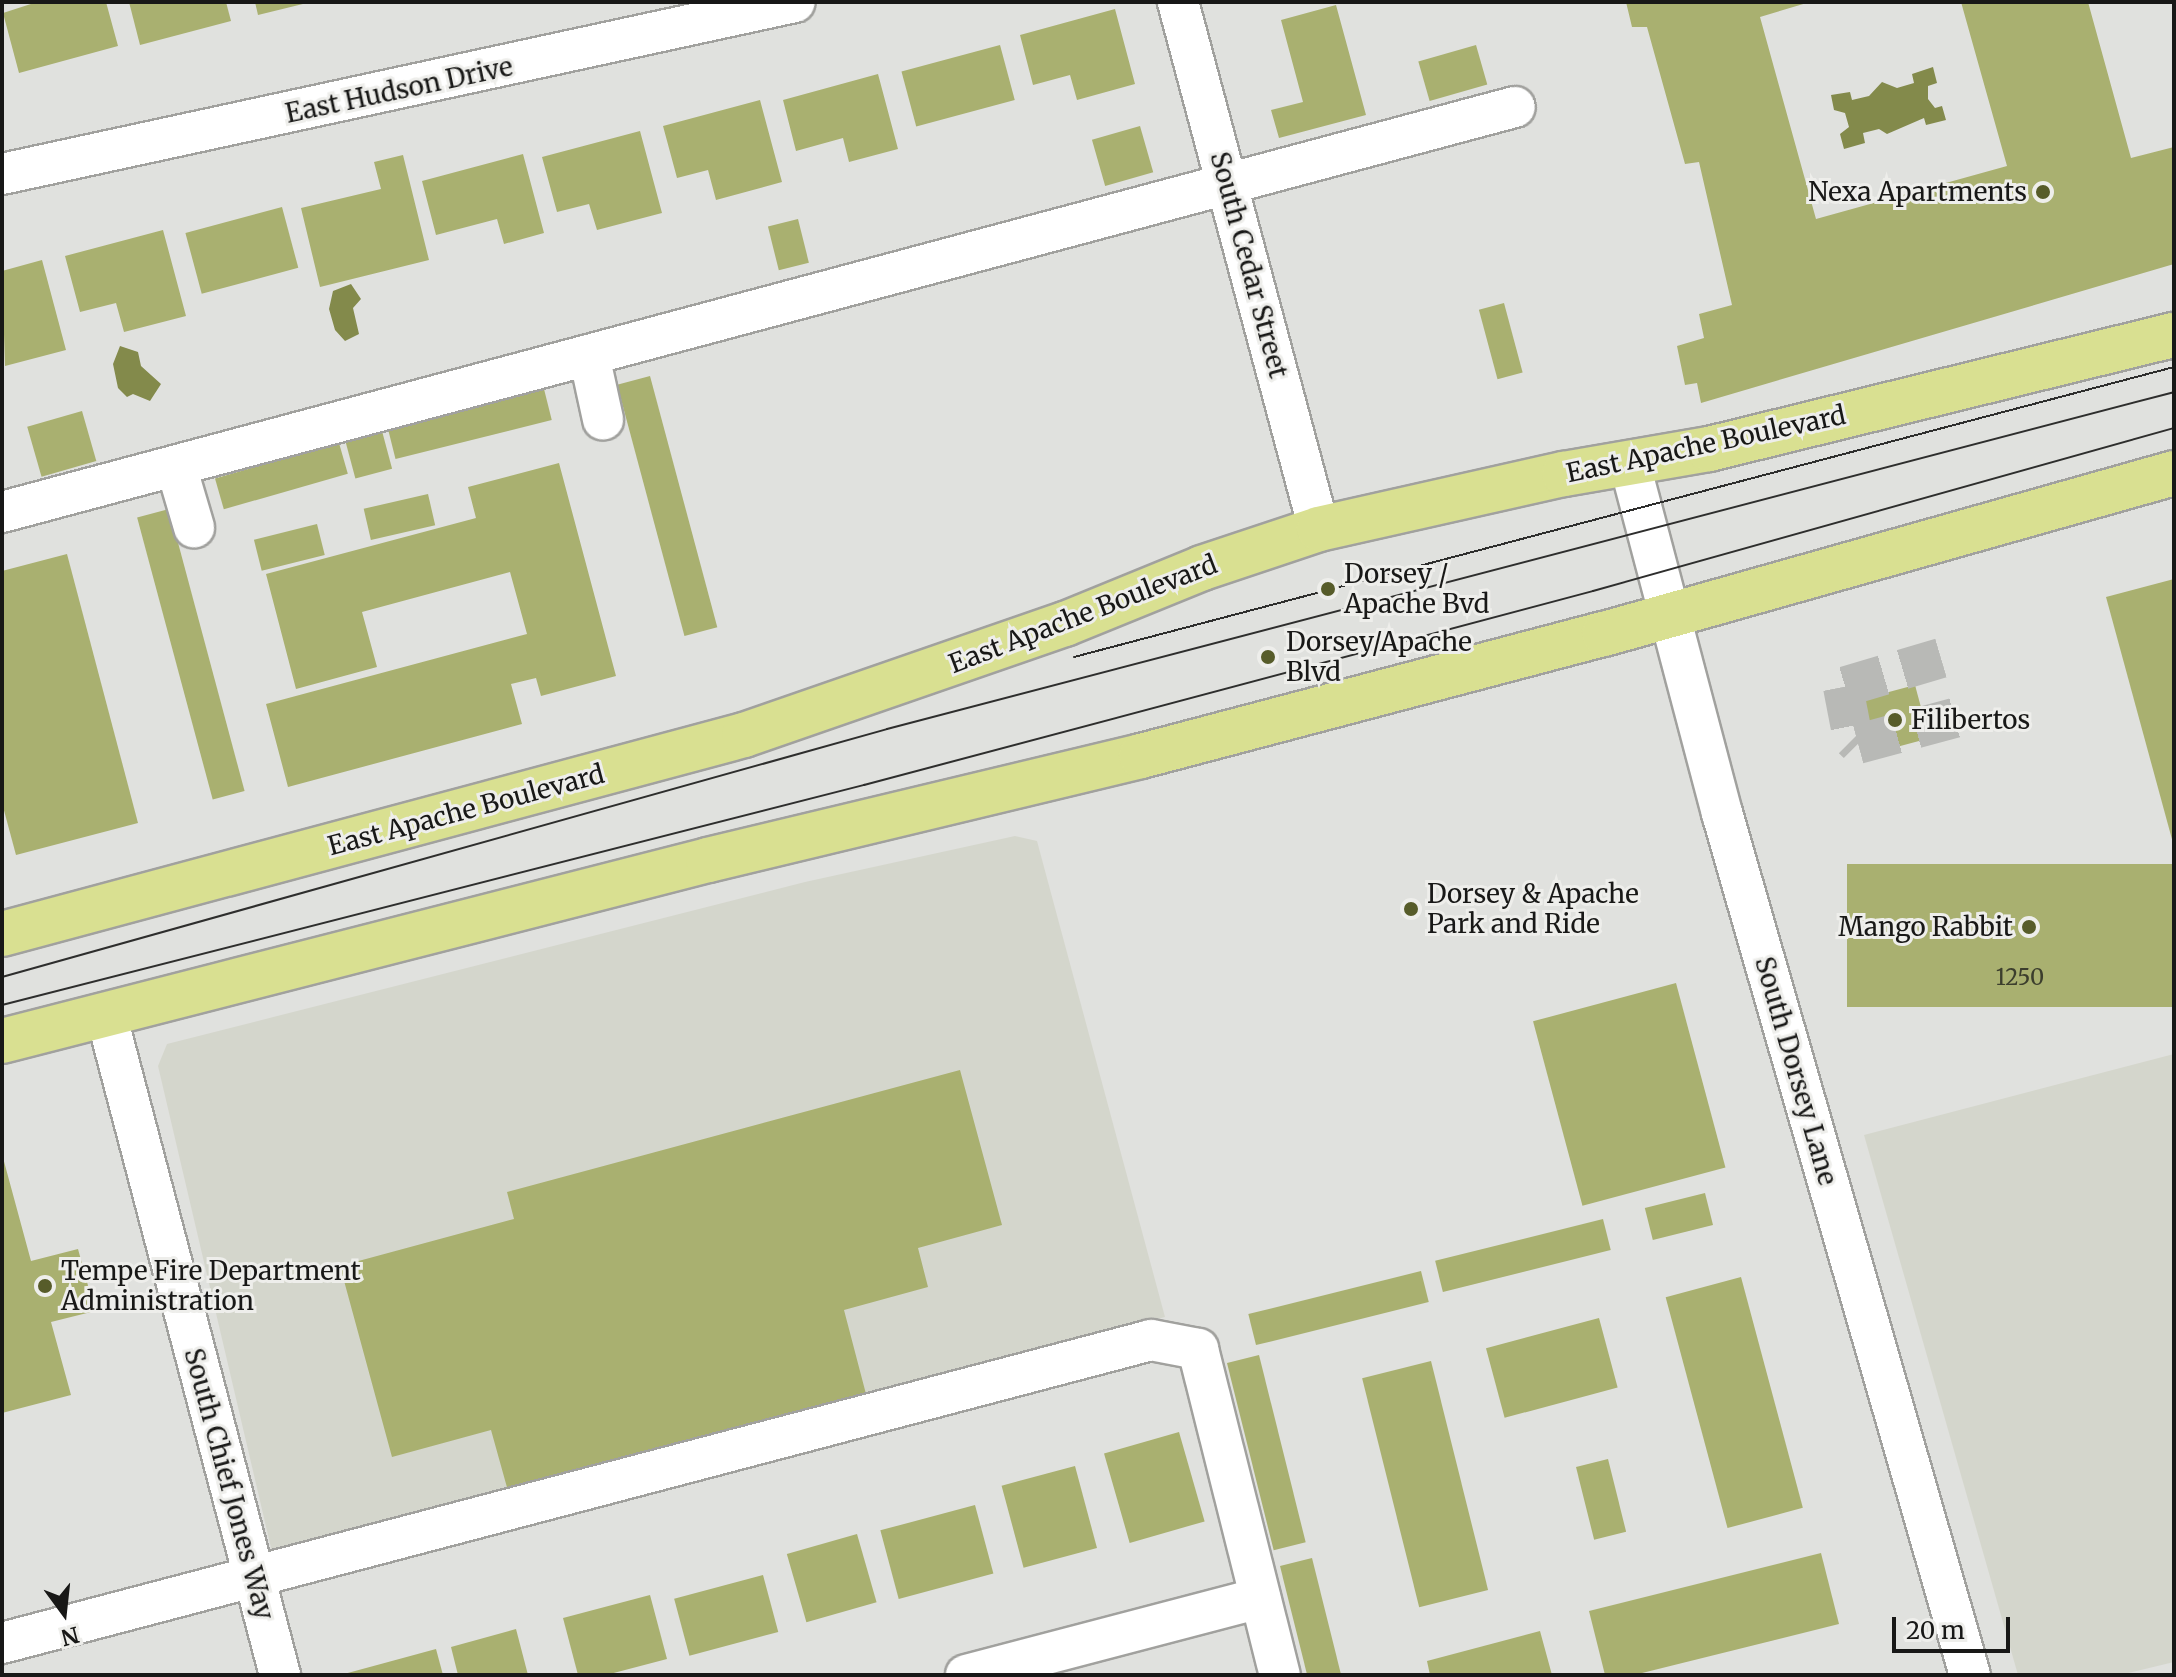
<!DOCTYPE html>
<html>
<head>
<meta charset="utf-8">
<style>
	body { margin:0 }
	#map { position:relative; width:2176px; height:1677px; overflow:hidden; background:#e0e1de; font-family:Merriweather,serif }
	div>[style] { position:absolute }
	.built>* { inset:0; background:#d4d6cc }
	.water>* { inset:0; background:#838a4b }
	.building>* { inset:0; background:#a9b070; transform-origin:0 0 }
	.minor-tunnel>* { height:40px; margin-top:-20px; transform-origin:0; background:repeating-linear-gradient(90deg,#b8b9b6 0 40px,transparent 0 60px) }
	.roads { filter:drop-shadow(2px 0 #a1a19e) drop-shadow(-2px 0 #a1a19e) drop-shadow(0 2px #a1a19e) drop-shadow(0 -2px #a1a19e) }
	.minor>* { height:40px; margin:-20px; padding:0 20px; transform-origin:20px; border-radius:20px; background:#fff }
	.major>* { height:44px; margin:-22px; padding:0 22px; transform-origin:22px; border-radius:22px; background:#d9e091 }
	.tram>* { height:2px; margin:-1px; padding:0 1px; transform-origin:1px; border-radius:1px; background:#2e2e2d }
	.dots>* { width:22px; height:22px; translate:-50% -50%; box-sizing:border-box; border:4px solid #eeeeeb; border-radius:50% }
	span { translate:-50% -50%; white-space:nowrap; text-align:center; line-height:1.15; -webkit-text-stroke:6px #eeeeeb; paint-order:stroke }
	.number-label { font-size:22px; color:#3c3e2d }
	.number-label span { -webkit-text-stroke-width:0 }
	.street-label { font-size:26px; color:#181817 }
	.poi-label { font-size:26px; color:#181817 }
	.right { translate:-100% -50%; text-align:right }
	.left { translate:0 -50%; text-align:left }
	.frame { position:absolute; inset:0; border:4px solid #181817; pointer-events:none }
	.north { position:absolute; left:24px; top:1573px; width:80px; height:80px; -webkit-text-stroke:6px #eeeeeb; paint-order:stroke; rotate:165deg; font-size:22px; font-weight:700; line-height:32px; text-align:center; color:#181817 }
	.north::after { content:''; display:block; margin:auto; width:28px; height:36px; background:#181817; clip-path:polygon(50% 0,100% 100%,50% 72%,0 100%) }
	.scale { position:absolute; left:1892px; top:1617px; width:118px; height:36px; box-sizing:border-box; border:4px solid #181817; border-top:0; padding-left:10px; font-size:24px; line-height:28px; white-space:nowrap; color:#181817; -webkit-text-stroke:6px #eeeeeb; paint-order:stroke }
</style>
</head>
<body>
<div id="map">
	<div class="built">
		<div style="clip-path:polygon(1015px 836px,1037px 841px,1165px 1317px,272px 1552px,158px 1066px,167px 1044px,805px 882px)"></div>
		<div style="clip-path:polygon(2174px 1054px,2174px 1662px,2120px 1675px,2018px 1675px,1864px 1135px)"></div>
	</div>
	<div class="water">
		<div style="clip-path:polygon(1933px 67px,1937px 83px,1928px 86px,1928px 99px,1935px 108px,1942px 106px,1946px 120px,1926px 125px,1924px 118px,1887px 134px,1879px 129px,1863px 133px,1865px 143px,1844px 149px,1840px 134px,1849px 127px,1845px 113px,1834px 110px,1831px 95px,1850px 92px,1852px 100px,1869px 96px,1882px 82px,1897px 88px,1914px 83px,1912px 74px)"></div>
		<div style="clip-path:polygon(351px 284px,361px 299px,353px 308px,359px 334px,345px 341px,335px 330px,329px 309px,333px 291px)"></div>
		<div style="clip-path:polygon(120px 346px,138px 352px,141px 366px,161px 384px,150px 401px,133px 394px,127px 397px,118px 388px,113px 364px)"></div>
	</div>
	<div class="building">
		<div style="clip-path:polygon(106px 2px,118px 46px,19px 73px,3px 13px,37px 2px)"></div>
		<div style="clip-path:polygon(129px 2px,226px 2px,231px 21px,140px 45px)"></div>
		<div style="clip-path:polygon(255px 2px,307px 2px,307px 3px,258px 15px)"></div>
		<div style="clip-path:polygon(1626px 2px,1810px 2px,1760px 17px,1816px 219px,2007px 166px,1961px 2px,2088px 2px,2131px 158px,2174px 147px,2174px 264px,1701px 403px,1697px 383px,1685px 385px,1677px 346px,1704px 338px,1699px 314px,1732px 305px,1699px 162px,1685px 164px,1647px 27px,1632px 27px)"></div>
		<div style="clip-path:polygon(1336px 5px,1366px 115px,1279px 138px,1271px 110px,1303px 102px,1281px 20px)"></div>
		<div style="clip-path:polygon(1115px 9px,1135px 84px,1077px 100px,1070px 75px,1033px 85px,1020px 35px)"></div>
		<div style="left:1000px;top:45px;width:57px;height:102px;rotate:75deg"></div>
		<div style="left:1476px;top:45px;width:41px;height:60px;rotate:74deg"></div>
		<div style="clip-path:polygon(878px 74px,898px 149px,849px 162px,843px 138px,796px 151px,783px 100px)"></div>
		<div style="clip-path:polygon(760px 100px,782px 182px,716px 200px,708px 170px,677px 178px,663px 126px)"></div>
		<div style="left:1140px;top:126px;width:48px;height:50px;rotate:74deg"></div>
		<div style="clip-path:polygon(640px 131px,662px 213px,597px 230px,589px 204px,557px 212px,542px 157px)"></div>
		<div style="clip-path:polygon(523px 154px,544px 233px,504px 244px,497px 219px,436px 235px,422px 181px)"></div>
		<div style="clip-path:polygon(403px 155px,429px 260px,320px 287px,301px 208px,381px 189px,374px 162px)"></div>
		<div style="left:282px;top:207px;width:63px;height:100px;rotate:75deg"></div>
		<div style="left:798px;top:219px;width:45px;height:31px;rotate:76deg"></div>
		<div style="clip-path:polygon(163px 230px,186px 316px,124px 332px,116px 303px,80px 312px,65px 256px)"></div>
		<div style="clip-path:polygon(42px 260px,66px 350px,5px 366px,2px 271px)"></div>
		<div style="left:1504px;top:303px;width:72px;height:26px;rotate:75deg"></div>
		<div style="left:650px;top:376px;width:260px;height:34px;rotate:75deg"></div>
		<div style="left:544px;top:389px;width:32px;height:161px;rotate:76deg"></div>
		<div style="left:82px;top:411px;width:52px;height:57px;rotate:74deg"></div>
		<div style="left:382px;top:431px;width:39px;height:38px;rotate:75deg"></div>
		<div style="left:339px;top:443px;width:32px;height:129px;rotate:74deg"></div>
		<div style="clip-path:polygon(559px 463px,616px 676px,541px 696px,536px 678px,511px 684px,522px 724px,288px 787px,266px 704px,527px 634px,510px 572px,362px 612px,377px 667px,296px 689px,266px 574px,476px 518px,468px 487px)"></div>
		<div style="left:428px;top:494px;width:32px;height:66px;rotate:77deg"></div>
		<div style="left:169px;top:509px;width:292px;height:33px;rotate:75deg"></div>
		<div style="left:317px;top:524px;width:32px;height:65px;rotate:76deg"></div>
		<div style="clip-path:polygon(67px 554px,138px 823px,16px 855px,2px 803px,2px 571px)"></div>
		<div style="clip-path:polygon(2174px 579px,2174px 843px,2173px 843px,2106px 597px)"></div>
		<div style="left:1915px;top:685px;width:55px;height:57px;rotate:75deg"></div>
		<div style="left:2174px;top:864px;width:143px;height:327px;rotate:90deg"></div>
		<div style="left:1676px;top:983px;width:191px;height:148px;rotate:75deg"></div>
		<div style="clip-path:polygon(960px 1070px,1002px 1225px,918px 1248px,928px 1287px,844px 1310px,866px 1394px,508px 1491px,491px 1430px,392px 1457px,340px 1266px,514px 1219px,507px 1192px)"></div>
		<div style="clip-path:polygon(2px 1154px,31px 1261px,78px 1249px,95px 1311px,51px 1322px,71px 1395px,2px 1413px)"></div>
		<div style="left:1705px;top:1193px;width:33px;height:62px;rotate:76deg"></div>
		<div style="left:1603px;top:1219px;width:32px;height:173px;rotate:76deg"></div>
		<div style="left:1421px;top:1271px;width:32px;height:178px;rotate:76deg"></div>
		<div style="left:1741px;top:1277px;width:239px;height:78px;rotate:75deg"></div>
		<div style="left:1599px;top:1318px;width:72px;height:117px;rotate:75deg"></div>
		<div style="left:1259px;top:1355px;width:193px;height:33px;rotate:76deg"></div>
		<div style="left:1431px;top:1361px;width:236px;height:71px;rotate:76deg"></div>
		<div style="left:1179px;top:1432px;width:93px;height:78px;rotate:74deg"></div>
		<div style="left:1608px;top:1459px;width:75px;height:33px;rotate:76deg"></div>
		<div style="left:1075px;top:1466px;width:85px;height:76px;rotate:75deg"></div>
		<div style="left:975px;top:1505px;width:71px;height:98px;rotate:75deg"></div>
		<div style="left:857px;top:1534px;width:71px;height:73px;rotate:74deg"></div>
		<div style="clip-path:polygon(1821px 1553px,1839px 1624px,1634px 1675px,1605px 1675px,1589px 1611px)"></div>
		<div style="left:1312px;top:1558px;width:121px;height:33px;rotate:76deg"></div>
		<div style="left:763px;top:1575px;width:59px;height:92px;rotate:75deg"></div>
		<div style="clip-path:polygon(650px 1595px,667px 1659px,606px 1675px,578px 1675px,563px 1618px)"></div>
		<div style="clip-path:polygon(516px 1629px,528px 1675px,458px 1675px,451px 1647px)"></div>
		<div style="clip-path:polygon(1540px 1631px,1552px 1675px,1430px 1675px,1427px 1661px)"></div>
		<div style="clip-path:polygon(436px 1649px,443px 1675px,344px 1675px,344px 1674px)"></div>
	</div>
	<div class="minor-tunnel">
		<div style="left:1941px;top:658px;width:102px;rotate:163.5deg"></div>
		<div style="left:1843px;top:687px;width:53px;rotate:79.1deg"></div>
		<div style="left:1853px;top:739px;width:7px;rotate:45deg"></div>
		<div style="left:1858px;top:744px;width:104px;rotate:-15.1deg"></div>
	</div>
	<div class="roads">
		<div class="minor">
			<div style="left:1178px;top:2px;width:546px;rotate:75.02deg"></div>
			<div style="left:2px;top:174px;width:811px;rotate:-12.24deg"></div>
			<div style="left:589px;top:355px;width:66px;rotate:77.7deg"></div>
			<div style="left:1630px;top:465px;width:360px;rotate:75.2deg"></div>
			<div style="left:1722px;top:813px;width:897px;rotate:73.95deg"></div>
			<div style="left:176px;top:466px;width:64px;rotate:73.6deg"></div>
			<div style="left:2px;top:512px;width:1566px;rotate:-14.99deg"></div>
			<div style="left:106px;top:1014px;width:684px;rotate:75.25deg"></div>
			<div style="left:2px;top:1643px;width:1188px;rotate:-14.77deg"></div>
			<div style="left:1151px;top:1340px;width:48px;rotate:10.8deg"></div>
			<div style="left:1198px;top:1349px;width:336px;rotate:75.9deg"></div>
			<div style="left:966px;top:1675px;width:304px;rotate:-14.7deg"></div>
		</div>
		<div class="major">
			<div style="left:2px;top:934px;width:768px;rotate:-15.01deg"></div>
			<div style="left:744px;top:735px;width:340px;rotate:-19.1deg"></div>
			<div style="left:1065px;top:624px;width:148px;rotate:-22.2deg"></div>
			<div style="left:1202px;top:568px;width:123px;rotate:-18.4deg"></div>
			<div style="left:1319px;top:529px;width:251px;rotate:-12.7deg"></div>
			<div style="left:1564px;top:474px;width:147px;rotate:-9.8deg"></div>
			<div style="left:1709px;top:449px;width:479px;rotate:-13.8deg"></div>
			<div style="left:2px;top:1041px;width:729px;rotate:-14.38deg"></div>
			<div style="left:708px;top:860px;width:445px;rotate:-13.5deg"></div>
			<div style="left:1141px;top:756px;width:479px;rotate:-14.8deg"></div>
			<div style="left:1604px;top:634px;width:592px;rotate:-15.77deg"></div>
		</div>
	</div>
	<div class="tram">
		<div style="left:1074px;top:657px;width:1138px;rotate:-14.77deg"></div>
		<div style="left:2px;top:977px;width:919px;rotate:-15.65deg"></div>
		<div style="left:887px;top:729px;width:1330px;rotate:-14.67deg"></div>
		<div style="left:2px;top:1005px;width:890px;rotate:-14.32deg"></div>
		<div style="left:864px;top:785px;width:754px;rotate:-14.9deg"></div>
		<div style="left:1593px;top:591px;width:603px;rotate:-15.67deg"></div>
	</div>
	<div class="dots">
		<div style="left:2043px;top:192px;background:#575c2a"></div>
		<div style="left:1328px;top:589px;background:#575c2a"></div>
		<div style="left:1268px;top:657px;background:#575c2a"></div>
		<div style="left:1895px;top:720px;background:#575c2a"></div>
		<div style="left:1411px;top:909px;background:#575c2a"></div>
		<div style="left:2029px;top:927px;background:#575c2a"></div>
		<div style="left:45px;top:1286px;background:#575c2a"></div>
	</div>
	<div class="number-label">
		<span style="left:2020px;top:978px">1250</span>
	</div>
	<div class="street-label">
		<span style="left:399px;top:90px;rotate:-12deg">East Hudson Drive</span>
		<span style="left:1249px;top:265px;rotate:75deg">South Cedar Street</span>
		<span style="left:1706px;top:444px;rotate:-12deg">East Apache Boulevard</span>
		<span style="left:1083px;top:614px;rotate:-21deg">East Apache Boulevard</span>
		<span style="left:466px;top:810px;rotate:-15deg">East Apache Boulevard</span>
		<span style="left:1796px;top:1071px;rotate:74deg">South Dorsey Lane</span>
		<span style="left:229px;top:1484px;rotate:75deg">South Chief Jones Way</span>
	</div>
	<div class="poi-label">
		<span class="right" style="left:2027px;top:192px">Nexa Apartments</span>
		<span class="left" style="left:1344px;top:589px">Dorsey /<br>Apache Bvd</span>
		<span class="left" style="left:1286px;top:657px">Dorsey/Apache<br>Blvd</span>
		<span class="left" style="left:1911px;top:720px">Filibertos</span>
		<span class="left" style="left:1427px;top:909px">Dorsey &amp; Apache<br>Park and Ride</span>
		<span class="right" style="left:2013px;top:927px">Mango Rabbit</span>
		<span class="left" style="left:61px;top:1286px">Tempe Fire Department<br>Administration</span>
	</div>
	<div class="frame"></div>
	<div class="north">N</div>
	<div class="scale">20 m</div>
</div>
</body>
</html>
